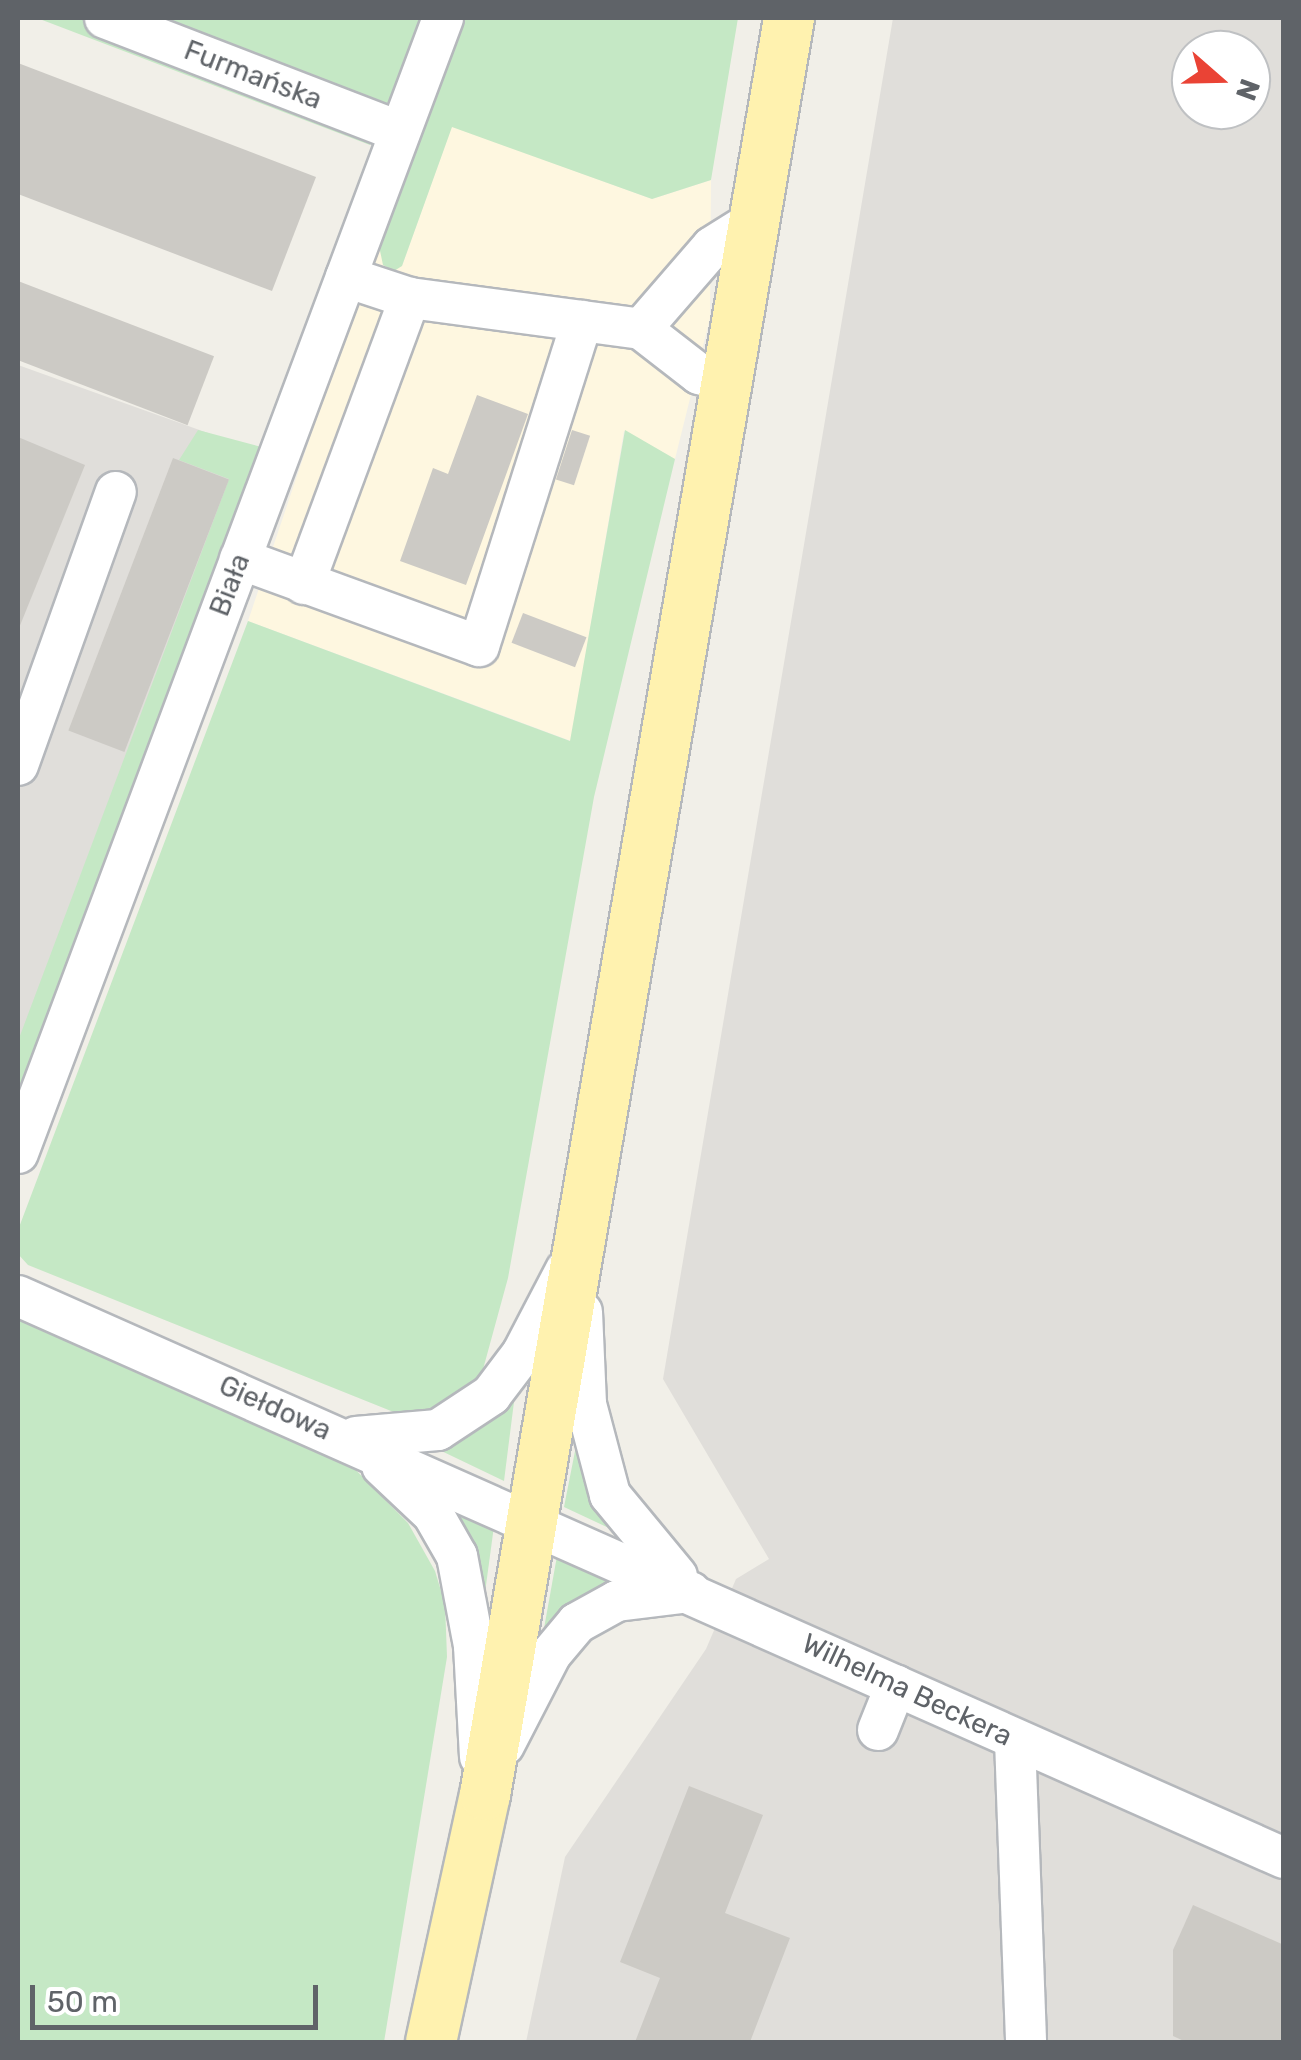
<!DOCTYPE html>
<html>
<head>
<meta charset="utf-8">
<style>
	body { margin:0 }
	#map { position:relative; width:1301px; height:2060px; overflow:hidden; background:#f1efe8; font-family:Rubik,sans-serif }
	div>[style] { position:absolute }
	.commercial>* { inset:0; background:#fef7e0 }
	.industrial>* { inset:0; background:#e0deda }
	.green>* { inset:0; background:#c5e8c5 }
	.building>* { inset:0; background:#cccac5; transform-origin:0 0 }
	.roads { filter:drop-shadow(2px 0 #b5b8bc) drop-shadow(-2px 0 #b5b8bc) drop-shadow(0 2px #b5b8bc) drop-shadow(0 -2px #b5b8bc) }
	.minor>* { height:40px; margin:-20px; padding:0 20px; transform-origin:20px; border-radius:20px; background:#fff }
	.major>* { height:50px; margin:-25px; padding:0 25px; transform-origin:25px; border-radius:25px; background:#fff2af }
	span { translate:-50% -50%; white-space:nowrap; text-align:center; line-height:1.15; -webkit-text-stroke:9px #fff; paint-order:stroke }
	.street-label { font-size:28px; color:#5f6368 }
	.frame { position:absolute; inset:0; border:20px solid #5f6368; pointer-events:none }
	.north { position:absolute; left:1171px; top:30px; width:100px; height:100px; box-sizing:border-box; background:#fff; border:2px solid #bfc1c3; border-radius:50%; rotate:110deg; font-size:28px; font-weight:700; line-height:40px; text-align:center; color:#5f6368 }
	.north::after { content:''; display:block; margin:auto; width:35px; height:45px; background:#ea4335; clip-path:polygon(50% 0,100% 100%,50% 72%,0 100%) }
	.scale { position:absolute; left:30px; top:1985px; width:288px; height:45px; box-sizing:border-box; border:5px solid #5f6368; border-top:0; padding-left:12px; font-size:30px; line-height:35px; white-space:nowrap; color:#5f6368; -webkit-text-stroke:8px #fff; paint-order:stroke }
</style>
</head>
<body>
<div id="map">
	<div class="commercial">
		<div style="clip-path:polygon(452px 126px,652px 199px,711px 180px,710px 318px,675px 459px,624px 431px,571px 741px,248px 621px,376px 242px,402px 266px)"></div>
	</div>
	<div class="industrial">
		<div style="clip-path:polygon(evenodd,893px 18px,1283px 18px,1283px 2042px,526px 2042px,565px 1857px,706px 1649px,736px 1579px,769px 1559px,663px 1379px,893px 18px,1191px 50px,1251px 50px,1251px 110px,1191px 110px,1191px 50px)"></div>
		<div style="clip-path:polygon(18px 365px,278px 458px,18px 1153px)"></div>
	</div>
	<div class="green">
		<div style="clip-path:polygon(37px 18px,88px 18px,378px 126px,370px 145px)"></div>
		<div style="clip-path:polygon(140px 18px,436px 18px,397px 98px,387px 103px,366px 103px)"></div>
		<div style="clip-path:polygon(453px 18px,738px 18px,711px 180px,652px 199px,452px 127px,402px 266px,394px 271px,383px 265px,375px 227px)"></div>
		<div style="clip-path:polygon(198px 430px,265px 448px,18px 1115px,18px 1041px,229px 479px,179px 460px)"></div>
		<div style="clip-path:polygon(625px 430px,675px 459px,594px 797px,508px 1278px,479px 1384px,455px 1407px,406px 1417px,28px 1265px,18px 1254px,18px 1230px,248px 621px,570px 741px)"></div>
		<div style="clip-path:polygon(18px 1312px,342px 1456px,408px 1523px,435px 1571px,445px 1604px,447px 1657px,384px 2042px,18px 2042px)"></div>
		<div style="clip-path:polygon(515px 1394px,504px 1481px,431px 1446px,473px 1432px)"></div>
		<div style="clip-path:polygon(577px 1441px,594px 1492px,611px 1529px,564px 1507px)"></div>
		<div style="clip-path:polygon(445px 1503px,494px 1526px,484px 1600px)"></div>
		<div style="clip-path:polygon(557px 1556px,619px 1581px,543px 1634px)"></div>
	</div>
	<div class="building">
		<div style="clip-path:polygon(18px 63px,316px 177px,272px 291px,18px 194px)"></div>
		<div style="left:18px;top:281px;width:210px;height:74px;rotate:21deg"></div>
		<div style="clip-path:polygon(477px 395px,528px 414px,466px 585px,400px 561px,433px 468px,448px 474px)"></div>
		<div style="left:572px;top:430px;width:19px;height:52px;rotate:18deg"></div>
		<div style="clip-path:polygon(18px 437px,85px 465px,19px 628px,18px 628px)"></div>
		<div style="left:173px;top:458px;width:60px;height:292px;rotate:21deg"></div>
		<div style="left:523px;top:613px;width:68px;height:32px;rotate:21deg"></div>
		<div style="clip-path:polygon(689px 1786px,763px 1815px,725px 1913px,790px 1938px,750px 2042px,635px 2042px,660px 1978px,620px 1962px)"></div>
		<div style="clip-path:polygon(1193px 1905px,1284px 1945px,1284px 2042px,1186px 2042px,1173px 2036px,1173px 1950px)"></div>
	</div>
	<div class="roads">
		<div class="minor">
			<div style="left:105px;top:18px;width:316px;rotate:21.1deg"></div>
			<div style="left:346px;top:277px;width:67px;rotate:18.2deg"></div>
			<div style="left:410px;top:298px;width:233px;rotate:7.6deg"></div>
			<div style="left:641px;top:329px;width:73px;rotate:37.8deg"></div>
			<div style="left:699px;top:374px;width:29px;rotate:14deg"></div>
			<div style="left:641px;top:329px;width:108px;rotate:-49.1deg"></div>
			<div style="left:712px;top:247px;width:51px;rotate:-32.1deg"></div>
			<div style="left:240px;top:559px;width:254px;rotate:20deg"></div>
			<div style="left:479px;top:646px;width:341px;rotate:-72.4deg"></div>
			<div style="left:304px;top:584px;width:305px;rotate:-69.7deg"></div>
			<div style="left:18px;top:765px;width:290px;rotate:-70.3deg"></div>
			<div style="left:18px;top:1153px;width:1212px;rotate:-69.47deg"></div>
			<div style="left:18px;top:1296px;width:1385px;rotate:23.94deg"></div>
			<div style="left:582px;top:1312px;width:92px;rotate:87.5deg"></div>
			<div style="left:586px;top:1404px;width:94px;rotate:75.2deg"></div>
			<div style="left:610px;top:1495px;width:105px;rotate:50.4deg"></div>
			<div style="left:356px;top:1437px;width:82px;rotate:-4.9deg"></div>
			<div style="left:438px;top:1430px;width:64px;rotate:-33.4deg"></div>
			<div style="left:491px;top:1395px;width:51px;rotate:-52.9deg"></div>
			<div style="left:522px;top:1354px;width:95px;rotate:-62.4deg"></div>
			<div style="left:382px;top:1466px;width:70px;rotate:43.3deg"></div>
			<div style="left:433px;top:1514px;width:48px;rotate:60.3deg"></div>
			<div style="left:457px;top:1556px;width:92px;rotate:79.3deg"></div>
			<div style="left:474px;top:1646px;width:111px;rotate:86.9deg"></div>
			<div style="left:878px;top:1730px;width:48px;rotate:-68.2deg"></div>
			<div style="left:1015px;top:1740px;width:302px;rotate:87.9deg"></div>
			<div style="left:504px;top:1745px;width:102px;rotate:-62.7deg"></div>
			<div style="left:551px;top:1654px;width:40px;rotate:-50deg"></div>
			<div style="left:577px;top:1623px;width:46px;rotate:-28.8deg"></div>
			<div style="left:617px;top:1601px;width:74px;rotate:-7deg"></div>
		</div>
		<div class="major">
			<div style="left:431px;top:2042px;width:253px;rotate:-77.7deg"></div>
			<div style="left:485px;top:1795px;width:1803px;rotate:-80.29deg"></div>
		</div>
	</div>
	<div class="street-label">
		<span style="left:253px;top:75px;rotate:21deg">Furmańska</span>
		<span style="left:230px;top:585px;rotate:-69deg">Biała</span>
		<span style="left:275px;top:1408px;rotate:24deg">Giełdowa</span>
		<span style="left:907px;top:1690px;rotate:25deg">Wilhelma Beckera</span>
	</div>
	<div class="frame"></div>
	<div class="north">N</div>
	<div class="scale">50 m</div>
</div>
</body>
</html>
